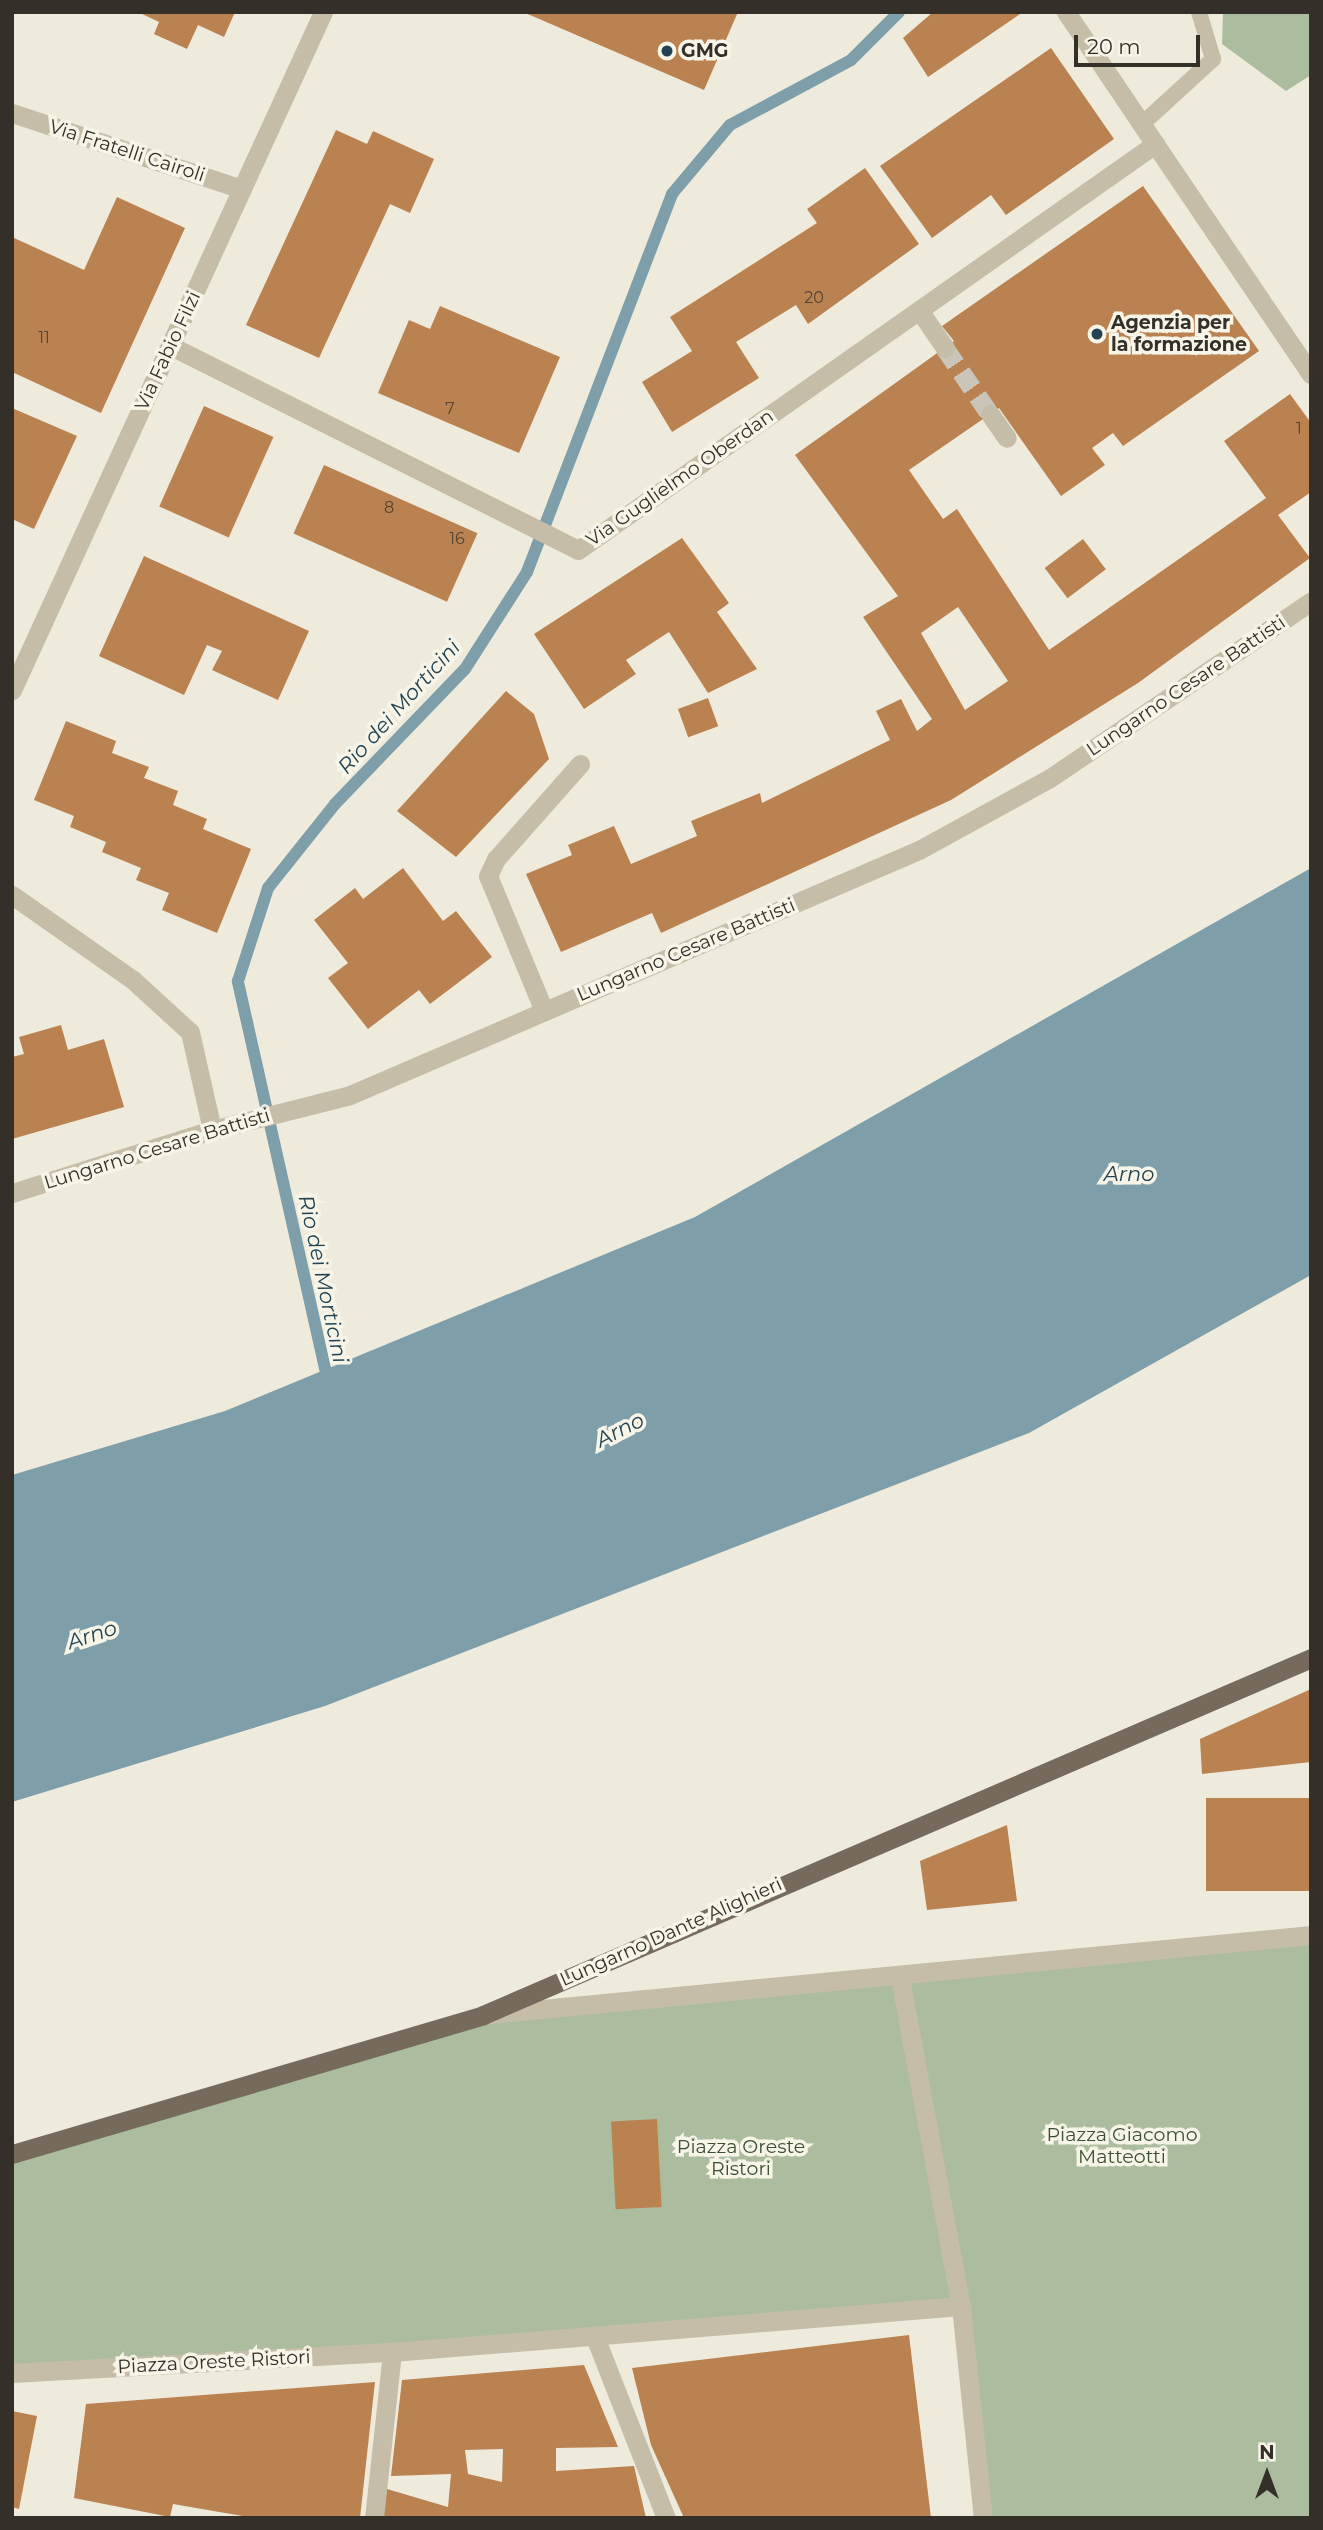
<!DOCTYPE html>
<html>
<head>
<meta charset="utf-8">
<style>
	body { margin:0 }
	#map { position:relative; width:1323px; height:2530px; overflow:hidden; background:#efebdc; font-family:Montserrat,sans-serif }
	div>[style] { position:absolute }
	.green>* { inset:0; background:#abbd9e }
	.water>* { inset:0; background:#7e9ea9 }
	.stream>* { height:12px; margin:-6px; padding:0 6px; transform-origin:6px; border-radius:6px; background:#7e9ea9 }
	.building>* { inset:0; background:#ba8250; transform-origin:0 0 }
	.pedestrian-tunnel>* { height:19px; margin-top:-9.5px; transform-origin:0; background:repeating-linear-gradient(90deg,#cac5b8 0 19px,transparent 0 29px) }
	.service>* { height:16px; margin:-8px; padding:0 8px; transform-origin:8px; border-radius:8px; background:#c6bda9 }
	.pedestrian>* { height:19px; margin:-9.5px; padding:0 9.5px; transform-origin:9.5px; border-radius:9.5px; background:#c6bda9 }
	.minor>* { height:19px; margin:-9.5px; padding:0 9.5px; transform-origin:9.5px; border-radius:9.5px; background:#c6bda9 }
	.primary>* { height:19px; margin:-9.5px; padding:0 9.5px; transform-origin:9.5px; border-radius:9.5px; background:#756a5b }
	.dots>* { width:19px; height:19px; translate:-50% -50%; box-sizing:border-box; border:4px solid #f7f4e8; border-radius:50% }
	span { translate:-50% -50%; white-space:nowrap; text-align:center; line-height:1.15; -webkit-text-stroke:7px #f7f4e8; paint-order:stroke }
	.number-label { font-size:16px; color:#564432 }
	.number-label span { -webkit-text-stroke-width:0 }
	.poi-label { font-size:19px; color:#342f28; font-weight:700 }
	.left { translate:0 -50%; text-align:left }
	.street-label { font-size:19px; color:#342f28 }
	.park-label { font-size:19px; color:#3c502f }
	.water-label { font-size:21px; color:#224351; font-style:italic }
	.frame { position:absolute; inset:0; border:14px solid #342f28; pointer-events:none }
	.north { position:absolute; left:1232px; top:2439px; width:70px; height:70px; -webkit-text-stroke:5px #f7f4e8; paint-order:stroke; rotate:0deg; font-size:19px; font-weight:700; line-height:28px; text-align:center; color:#342f28 }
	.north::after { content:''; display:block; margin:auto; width:24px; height:32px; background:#342f28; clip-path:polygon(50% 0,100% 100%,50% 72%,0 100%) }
	.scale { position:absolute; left:1074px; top:35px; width:126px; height:32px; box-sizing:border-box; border:4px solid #342f28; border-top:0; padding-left:9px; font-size:21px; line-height:24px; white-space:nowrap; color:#342f28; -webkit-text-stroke:5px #f7f4e8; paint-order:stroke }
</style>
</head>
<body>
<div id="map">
	<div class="green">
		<div style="clip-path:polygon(1223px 12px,1311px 12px,1311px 75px,1286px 91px,1222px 44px)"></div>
		<div style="clip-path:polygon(1311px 1935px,1311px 2518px,983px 2518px,961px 2306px,12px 2373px,12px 2154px,483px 2015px)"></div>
	</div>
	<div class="water">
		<div style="clip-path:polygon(1311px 868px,1311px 1275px,1029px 1433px,325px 1706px,12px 1802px,12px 1475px,225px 1411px,695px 1217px)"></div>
	</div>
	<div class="stream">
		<div style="left:329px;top:1386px;width:415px;rotate:-102.7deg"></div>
		<div style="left:238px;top:981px;width:98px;rotate:-72.1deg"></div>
		<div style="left:268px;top:888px;width:107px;rotate:-51.4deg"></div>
		<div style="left:335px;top:804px;width:187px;rotate:-46.1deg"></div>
		<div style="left:465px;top:669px;width:115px;rotate:-57.4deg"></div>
		<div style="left:527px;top:572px;width:405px;rotate:-69deg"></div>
		<div style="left:672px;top:194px;width:90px;rotate:-50deg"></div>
		<div style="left:730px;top:125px;width:137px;rotate:-28.2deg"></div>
		<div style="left:851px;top:60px;width:68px;rotate:-45deg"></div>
	</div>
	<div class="building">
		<div style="clip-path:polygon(138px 12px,235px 12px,224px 37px,198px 25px,187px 49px,154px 34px,159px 22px)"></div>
		<div style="clip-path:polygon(523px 12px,738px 12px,704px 90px)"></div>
		<div style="clip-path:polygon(933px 12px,1023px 12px,928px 77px,903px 38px)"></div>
		<div style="clip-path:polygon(1051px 48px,1114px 139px,1006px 215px,991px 195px,932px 238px,880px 166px)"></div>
		<div style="clip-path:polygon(336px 130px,367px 144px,373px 131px,434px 159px,410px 213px,390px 204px,319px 358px,246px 325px)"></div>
		<div style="clip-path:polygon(865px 168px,919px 244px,808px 324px,796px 305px,736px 342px,759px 378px,672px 432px,642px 382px,692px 351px,670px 317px,817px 223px,807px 209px)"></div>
		<div style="clip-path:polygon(evenodd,1143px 186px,1259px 351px,1123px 446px,1113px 433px,1092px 448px,1105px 465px,1061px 496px,999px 408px,909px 470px,943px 519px,957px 509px,1049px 650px,1266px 498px,1224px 441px,1290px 394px,1311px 423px,1311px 492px,1278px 515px,1310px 558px,1138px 683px,951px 800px,661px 933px,652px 913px,561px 952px,526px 874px,572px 855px,568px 845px,614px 826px,631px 864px,697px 836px,691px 821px,760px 793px,762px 803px,890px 740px,876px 711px,901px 699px,917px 731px,932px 719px,863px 617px,898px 596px,795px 455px,954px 341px,942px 326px,1143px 186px,958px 607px,1008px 681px,965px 710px,921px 633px,958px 607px)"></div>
		<div style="clip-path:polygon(117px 197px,185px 228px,101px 413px,12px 372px,12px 237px,84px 270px)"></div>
		<div style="clip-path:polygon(440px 306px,560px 357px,519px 453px,378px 393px,409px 320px,430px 329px)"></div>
		<div style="left:204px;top:406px;width:76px;height:110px;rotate:24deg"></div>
		<div style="clip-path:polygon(12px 408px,77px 436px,34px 529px,12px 519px)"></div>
		<div style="left:324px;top:465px;width:168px;height:75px;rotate:24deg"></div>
		<div style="clip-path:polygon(682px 538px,729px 603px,717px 612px,757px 669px,708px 693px,669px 632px,626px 660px,636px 674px,584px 709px,534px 634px)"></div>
		<div style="left:1083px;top:539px;width:38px;height:48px;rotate:53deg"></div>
		<div style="clip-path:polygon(144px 556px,309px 631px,278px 700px,212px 670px,222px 651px,207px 645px,184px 695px,99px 656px)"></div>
		<div style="clip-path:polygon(506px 691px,534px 714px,549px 759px,456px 857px,397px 811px)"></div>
		<div style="left:708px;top:698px;width:30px;height:32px;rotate:70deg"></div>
		<div style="clip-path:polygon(66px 721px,116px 741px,112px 753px,149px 767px,144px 778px,178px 791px,173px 805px,207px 819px,203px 829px,251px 849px,217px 933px,162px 910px,169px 893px,136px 880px,141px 868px,102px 852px,106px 842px,70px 827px,74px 816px,34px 800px)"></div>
		<div style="clip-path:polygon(403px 868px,443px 921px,456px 911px,492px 957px,430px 1004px,419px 990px,368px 1029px,328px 978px,348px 963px,314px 920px,355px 888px,363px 899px)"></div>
		<div style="clip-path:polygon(61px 1025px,68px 1050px,104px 1039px,124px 1107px,12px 1139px,12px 1057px,24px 1054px,19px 1037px)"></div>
		<div style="clip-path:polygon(1311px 1689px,1311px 1762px,1202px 1774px,1200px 1739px)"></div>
		<div style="left:1311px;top:1798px;width:93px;height:105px;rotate:90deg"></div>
		<div style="clip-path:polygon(1007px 1825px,1017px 1901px,927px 1910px,920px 1861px)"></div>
		<div style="left:657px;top:2119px;width:88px;height:46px;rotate:87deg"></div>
		<div style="clip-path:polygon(909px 2335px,931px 2518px,684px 2518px,651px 2445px,632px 2368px)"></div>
		<div style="clip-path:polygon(evenodd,584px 2365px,618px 2447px,556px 2448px,556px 2471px,634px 2466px,646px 2518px,383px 2518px,387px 2489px,448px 2507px,451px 2474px,391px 2476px,402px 2380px,584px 2365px,503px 2449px,502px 2482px,468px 2474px,465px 2450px,503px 2449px)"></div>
		<div style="clip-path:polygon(375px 2382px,360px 2518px,254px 2518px,173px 2504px,170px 2517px,74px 2498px,86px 2404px)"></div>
		<div style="clip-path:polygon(12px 2411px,37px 2416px,19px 2509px,12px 2507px)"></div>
	</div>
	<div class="pedestrian-tunnel">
		<div style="left:945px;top:348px;width:80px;rotate:55.7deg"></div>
	</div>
	<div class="service">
		<div style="left:1141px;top:125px;width:98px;rotate:-42.5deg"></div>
		<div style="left:1213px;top:59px;width:49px;rotate:-106.6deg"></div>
	</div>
	<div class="pedestrian">
		<div style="left:919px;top:310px;width:46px;rotate:55.6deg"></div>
		<div style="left:990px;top:414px;width:29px;rotate:55deg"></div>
	</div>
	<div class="minor">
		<div style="left:1066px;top:12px;width:159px;rotate:56deg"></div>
		<div style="left:12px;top:113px;width:242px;rotate:18.3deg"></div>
		<div style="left:171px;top:346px;width:455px;rotate:26.6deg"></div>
		<div style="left:578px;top:550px;width:706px;rotate:-35.13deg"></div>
		<div style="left:1155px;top:144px;width:278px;rotate:55.9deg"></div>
		<div style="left:12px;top:690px;width:746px;rotate:-65.36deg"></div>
		<div style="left:12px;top:895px;width:148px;rotate:35.1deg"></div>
		<div style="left:133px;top:980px;width:77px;rotate:42.4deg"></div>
		<div style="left:190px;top:1032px;width:100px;rotate:77.3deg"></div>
		<div style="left:544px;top:1011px;width:146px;rotate:-112.5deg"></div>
		<div style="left:488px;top:876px;width:19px;rotate:-65deg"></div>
		<div style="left:496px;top:859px;width:127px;rotate:-48.5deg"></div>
		<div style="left:12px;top:1193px;width:210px;rotate:-17.5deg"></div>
		<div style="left:212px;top:1130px;width:142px;rotate:-14.2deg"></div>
		<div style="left:350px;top:1095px;width:620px;rotate:-23.3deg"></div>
		<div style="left:919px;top:850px;width:149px;rotate:-28.8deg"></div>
		<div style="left:1050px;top:778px;width:315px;rotate:-34.1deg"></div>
		<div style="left:900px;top:1978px;width:334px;rotate:79.5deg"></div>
		<div style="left:961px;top:2306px;width:213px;rotate:84.1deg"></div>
		<div style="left:490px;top:2014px;width:825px;rotate:-5.5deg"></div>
		<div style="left:595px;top:2337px;width:194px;rotate:68.6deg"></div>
		<div style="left:12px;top:2373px;width:381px;rotate:-3.2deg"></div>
		<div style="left:392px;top:2352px;width:571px;rotate:-4.62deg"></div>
		<div style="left:374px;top:2518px;width:167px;rotate:-83.8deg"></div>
	</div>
	<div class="primary">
		<div style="left:12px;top:2154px;width:491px;rotate:-16.4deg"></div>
		<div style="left:483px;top:2015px;width:902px;rotate:-23.32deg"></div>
	</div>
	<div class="dots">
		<div style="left:667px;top:51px;background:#224351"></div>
		<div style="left:1097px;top:334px;background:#224351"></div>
	</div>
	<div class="number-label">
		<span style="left:814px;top:298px">20</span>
		<span style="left:44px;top:338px">11</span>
		<span style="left:450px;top:409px">7</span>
		<span style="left:1299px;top:429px">1</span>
		<span style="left:389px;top:508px">8</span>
		<span style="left:457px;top:539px">16</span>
	</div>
	<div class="poi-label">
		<span class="left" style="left:681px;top:51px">GMG</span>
		<span class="left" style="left:1111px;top:334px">Agenzia per<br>la formazione</span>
	</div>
	<div class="street-label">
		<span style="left:127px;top:151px;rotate:18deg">Via Fratelli Cairoli</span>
		<span style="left:168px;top:351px;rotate:-65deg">Via Fabio Filzi</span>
		<span style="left:680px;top:478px;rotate:-35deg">Via Guglielmo Oberdan</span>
		<span style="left:1186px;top:686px;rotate:-34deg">Lungarno Cesare Battisti</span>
		<span style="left:686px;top:950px;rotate:-23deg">Lungarno Cesare Battisti</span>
		<span style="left:157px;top:1149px;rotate:-17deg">Lungarno Cesare Battisti</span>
		<span style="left:671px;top:1932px;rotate:-24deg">Lungarno Dante Alighieri</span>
		<span style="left:214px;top:2362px;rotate:-3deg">Piazza Oreste Ristori</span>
	</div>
	<div class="park-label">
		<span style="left:1122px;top:2146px">Piazza Giacomo<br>Matteotti</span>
		<span style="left:741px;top:2158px">Piazza Oreste<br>Ristori</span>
	</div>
	<div class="water-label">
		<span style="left:399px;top:707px;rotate:-48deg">Rio dei Morticini</span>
		<span style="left:1129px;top:1174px">Arno</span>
		<span style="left:323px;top:1279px;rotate:78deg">Rio dei Morticini</span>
		<span style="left:620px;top:1430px;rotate:-27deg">Arno</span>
		<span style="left:92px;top:1635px;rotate:-18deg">Arno</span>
	</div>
	<div class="frame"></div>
	<div class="north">N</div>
	<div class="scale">20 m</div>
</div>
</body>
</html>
